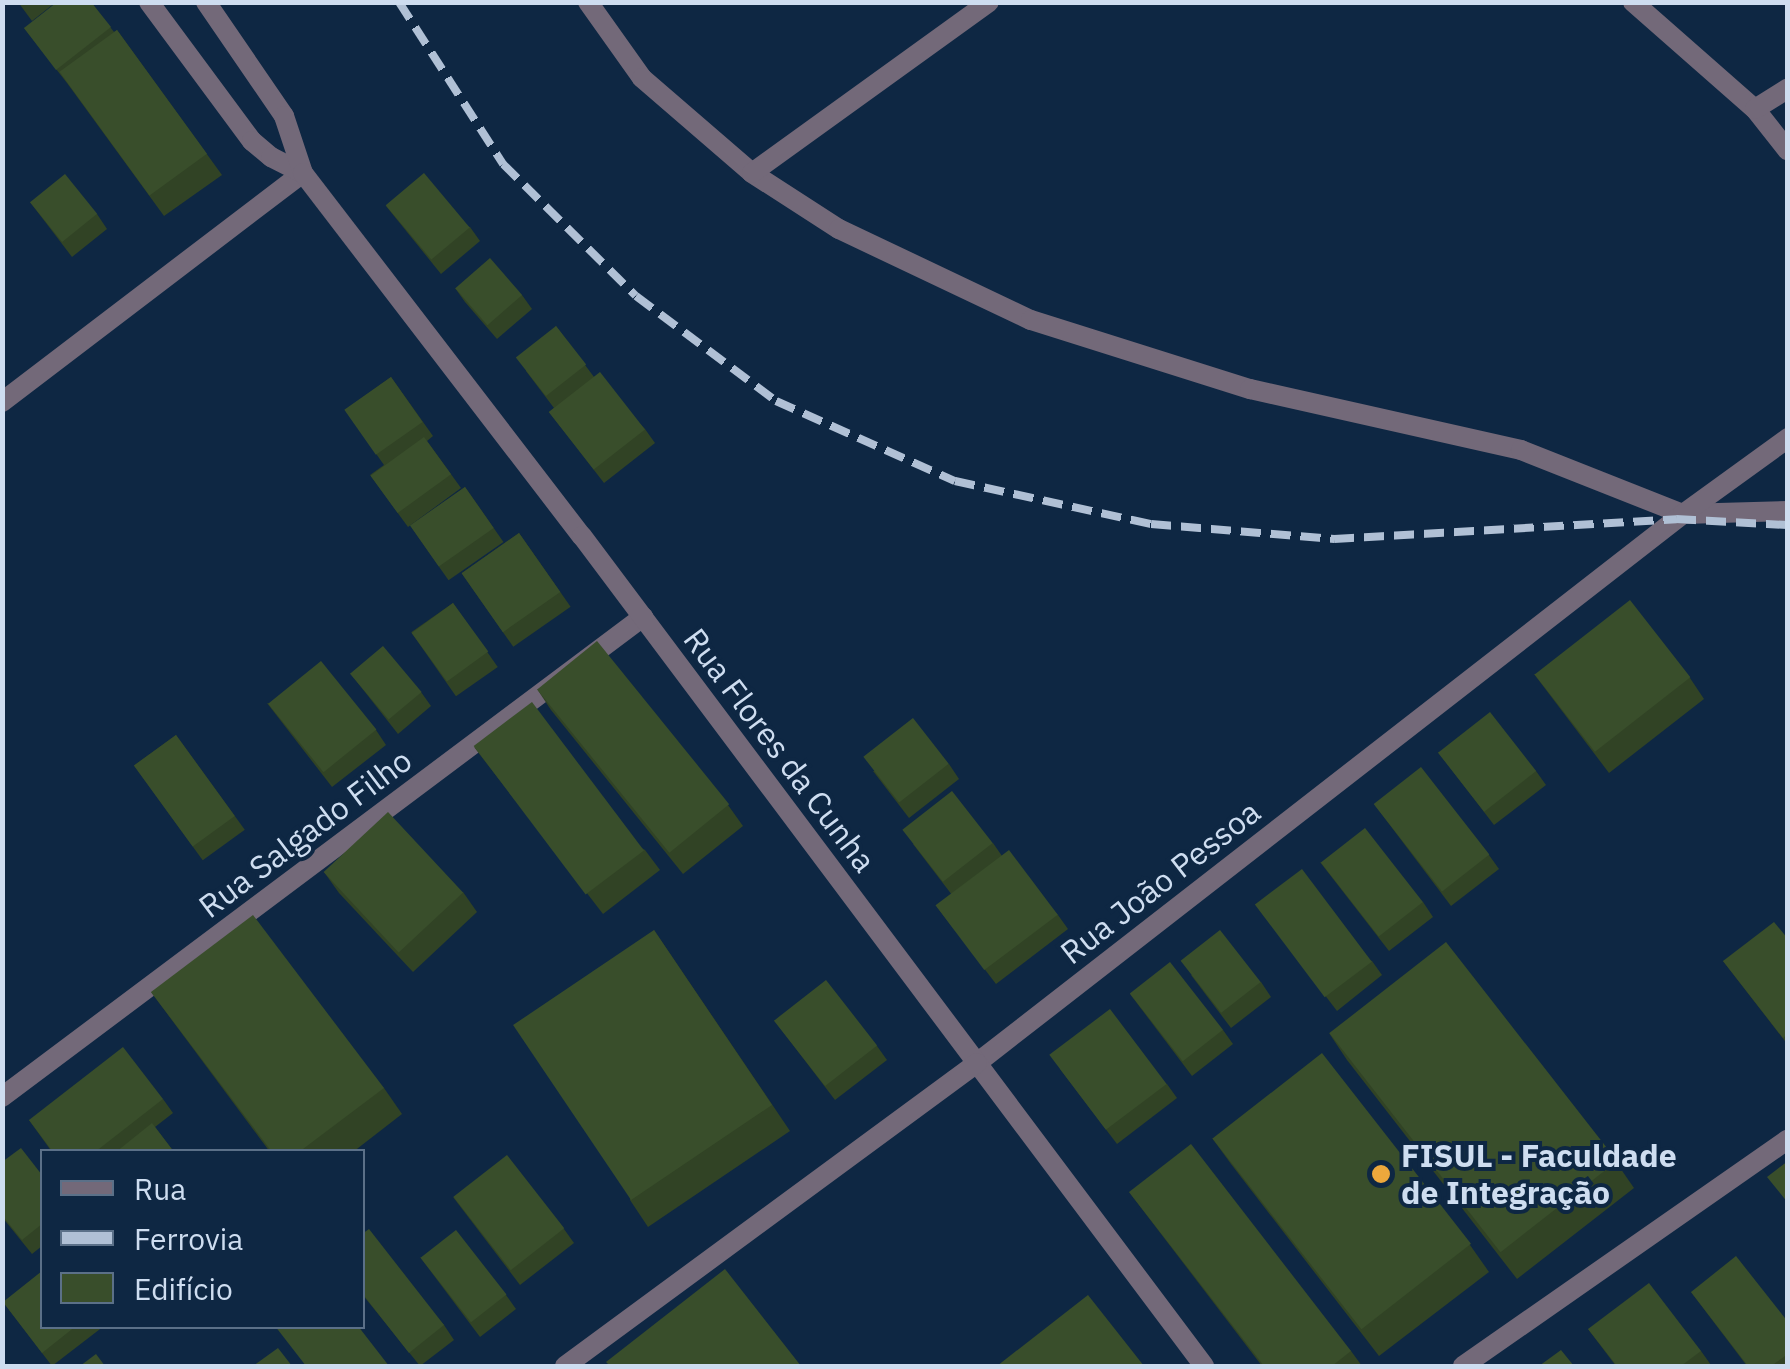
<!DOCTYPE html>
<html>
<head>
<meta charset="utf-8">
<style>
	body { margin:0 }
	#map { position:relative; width:1790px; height:1369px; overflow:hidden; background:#0e2743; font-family:"IBM Plex Sans",sans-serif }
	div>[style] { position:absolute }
	.minor>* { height:20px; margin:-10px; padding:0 10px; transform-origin:10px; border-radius:10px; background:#736979 }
	.tertiary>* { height:20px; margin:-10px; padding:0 10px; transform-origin:10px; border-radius:10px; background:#736979 }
	.rail>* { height:8px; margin-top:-4px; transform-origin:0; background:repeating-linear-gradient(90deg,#b0c0d5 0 20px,transparent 0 30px) }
	.wall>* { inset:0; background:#314325; transform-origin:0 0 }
	.building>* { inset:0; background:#394e2b; transform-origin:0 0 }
	.dots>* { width:28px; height:28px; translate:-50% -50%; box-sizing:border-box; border:5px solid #0e2743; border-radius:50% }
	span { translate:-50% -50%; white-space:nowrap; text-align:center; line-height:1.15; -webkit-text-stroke:8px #0e2743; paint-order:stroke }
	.street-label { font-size:32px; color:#ceddf0 }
	.poi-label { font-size:32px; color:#ceddf0; font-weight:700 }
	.left { translate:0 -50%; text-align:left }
	.frame { position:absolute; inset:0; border:5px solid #ceddf0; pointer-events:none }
	.legend { position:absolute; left:40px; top:1149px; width:325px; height:180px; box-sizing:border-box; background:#0e2743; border:2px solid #5b7088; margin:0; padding:12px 18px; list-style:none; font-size:30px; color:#ceddf0 }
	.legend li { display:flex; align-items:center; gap:20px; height:50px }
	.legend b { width:50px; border:2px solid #5b7088 }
</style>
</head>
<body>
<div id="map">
	<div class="minor">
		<div style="left:588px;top:2px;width:93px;rotate:54.6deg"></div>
		<div style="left:642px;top:78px;width:145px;rotate:40.8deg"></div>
		<div style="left:752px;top:173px;width:103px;rotate:32.8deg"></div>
		<div style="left:839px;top:229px;width:212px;rotate:25.4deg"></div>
		<div style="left:1031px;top:320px;width:230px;rotate:17.5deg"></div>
		<div style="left:1250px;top:389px;width:278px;rotate:12.7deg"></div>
		<div style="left:1521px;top:450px;width:174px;rotate:21.6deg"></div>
		<div style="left:1683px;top:514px;width:105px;rotate:-1.6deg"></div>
		<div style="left:1633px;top:2px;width:162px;rotate:41.3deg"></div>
		<div style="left:1755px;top:109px;width:53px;rotate:51.8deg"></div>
		<div style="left:1755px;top:109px;width:39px;rotate:-32deg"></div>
		<div style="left:752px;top:173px;width:292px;rotate:-35.8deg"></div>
		<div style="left:2px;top:402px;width:378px;rotate:-37.3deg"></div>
		<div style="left:977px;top:1063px;width:894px;rotate:-37.87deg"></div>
		<div style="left:1683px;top:514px;width:130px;rotate:-35.9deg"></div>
		<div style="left:2px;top:1097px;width:801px;rotate:-36.83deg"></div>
		<div style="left:1463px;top:1366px;width:396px;rotate:-34.9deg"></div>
	</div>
	<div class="tertiary">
		<div style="left:149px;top:2px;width:173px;rotate:53.5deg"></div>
		<div style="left:252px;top:141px;width:25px;rotate:40deg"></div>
		<div style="left:271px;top:157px;width:36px;rotate:27deg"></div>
		<div style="left:206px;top:2px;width:138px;rotate:55.6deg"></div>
		<div style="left:284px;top:116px;width:60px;rotate:71.6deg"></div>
		<div style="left:303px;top:173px;width:458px;rotate:52.5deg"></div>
		<div style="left:582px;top:536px;width:1037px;rotate:53.15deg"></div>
		<div style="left:565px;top:1366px;width:511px;rotate:-36.33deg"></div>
	</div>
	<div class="rail">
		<div style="left:399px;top:2px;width:193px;rotate:57.3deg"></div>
		<div style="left:503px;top:164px;width:187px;rotate:44.8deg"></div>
		<div style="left:636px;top:296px;width:175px;rotate:36.9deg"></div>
		<div style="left:776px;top:401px;width:196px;rotate:24.1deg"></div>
		<div style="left:955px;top:481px;width:201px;rotate:12.4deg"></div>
		<div style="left:1151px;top:524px;width:184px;rotate:4.7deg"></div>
		<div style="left:1334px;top:539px;width:343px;rotate:-3.3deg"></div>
		<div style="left:1676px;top:519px;width:112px;rotate:3.1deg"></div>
	</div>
	<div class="wall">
		<div style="clip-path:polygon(18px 2px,56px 2px,32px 21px)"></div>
		<div style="clip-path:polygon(91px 2px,114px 32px,117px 30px,222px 175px,164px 216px,67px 83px,24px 28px)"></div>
		<div style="clip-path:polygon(30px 202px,97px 214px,107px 229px,72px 257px)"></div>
		<div style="clip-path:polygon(386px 206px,470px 227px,480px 241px,441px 274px)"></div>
		<div style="clip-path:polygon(455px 288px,522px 295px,532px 309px,497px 339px,465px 302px)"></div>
		<div style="clip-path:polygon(556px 326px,594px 377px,645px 429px,655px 443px,604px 483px,549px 412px,554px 408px,526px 371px)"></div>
		<div style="clip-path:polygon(391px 377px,433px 436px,427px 441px,461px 488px,408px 527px,370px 475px,384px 465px,345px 410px)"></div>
		<div style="left:465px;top:487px;width:67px;height:67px;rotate:55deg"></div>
		<div style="left:519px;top:533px;width:90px;height:70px;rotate:55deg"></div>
		<div style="left:453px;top:603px;width:78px;height:51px;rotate:55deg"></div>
		<div style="clip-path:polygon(350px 673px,421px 692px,431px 706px,398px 734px)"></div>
		<div style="clip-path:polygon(1534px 674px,1690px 678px,1704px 699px,1609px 773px)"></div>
		<div style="clip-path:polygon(537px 689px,728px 805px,743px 826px,683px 874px,551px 710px)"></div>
		<div style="clip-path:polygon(267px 703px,376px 730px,386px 745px,332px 787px)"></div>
		<div style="left:176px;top:735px;width:117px;height:52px;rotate:54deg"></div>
		<div style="clip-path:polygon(474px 747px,645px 850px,660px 870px,603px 914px)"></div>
		<div style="clip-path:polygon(1438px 752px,1536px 771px,1546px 785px,1494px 825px)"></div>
		<div style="clip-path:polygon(949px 764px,959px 779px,909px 818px,873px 771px)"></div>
		<div style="clip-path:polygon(1374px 804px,1489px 855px,1499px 869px,1451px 906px)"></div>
		<div style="clip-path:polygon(993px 843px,1002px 856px,1058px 915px,1068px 929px,996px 984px,937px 907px,952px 895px,913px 844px)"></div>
		<div style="clip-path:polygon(1320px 862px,1423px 902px,1433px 917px,1389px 951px)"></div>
		<div style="clip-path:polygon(324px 872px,463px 892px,477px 912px,413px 972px,339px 893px)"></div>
		<div style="clip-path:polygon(1255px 904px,1372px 961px,1382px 975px,1337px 1011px)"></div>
		<div style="clip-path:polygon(654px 930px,790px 1131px,648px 1227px,630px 1200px)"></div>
		<div style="clip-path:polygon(1788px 939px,1788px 1045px,1723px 961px)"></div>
		<div style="clip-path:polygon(1191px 975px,1261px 982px,1271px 997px,1231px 1028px)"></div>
		<div style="clip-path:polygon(151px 992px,384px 1088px,402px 1114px,353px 1152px,270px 1152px)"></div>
		<div style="clip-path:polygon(1130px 994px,1223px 1030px,1233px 1044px,1192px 1076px)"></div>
		<div style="clip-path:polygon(774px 1020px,877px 1046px,887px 1060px,835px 1100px)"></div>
		<div style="clip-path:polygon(1329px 1033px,1616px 1162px,1634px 1188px,1517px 1279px,1347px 1060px)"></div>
		<div style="clip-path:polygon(1060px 1069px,1167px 1084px,1177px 1098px,1117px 1144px)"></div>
		<div style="clip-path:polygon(163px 1099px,173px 1113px,155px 1127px,174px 1152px,52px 1152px,29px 1120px)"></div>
		<div style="clip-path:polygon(1212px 1138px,1470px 1245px,1489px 1272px,1379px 1356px,1231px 1164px)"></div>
		<div style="clip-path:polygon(2px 1162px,42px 1175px,42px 1246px,32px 1254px,2px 1217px)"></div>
		<div style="clip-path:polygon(1129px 1192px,1351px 1351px,1362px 1366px,1262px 1366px)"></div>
		<div style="clip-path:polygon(453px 1197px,564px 1229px,574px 1243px,520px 1285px)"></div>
		<div style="clip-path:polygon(362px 1234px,444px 1325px,454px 1340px,420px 1366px,362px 1294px)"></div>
		<div style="clip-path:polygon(420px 1257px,506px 1295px,516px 1309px,480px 1337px)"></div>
		<div style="clip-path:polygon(1691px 1292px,1788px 1322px,1788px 1366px,1747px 1366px)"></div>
		<div style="clip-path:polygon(3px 1302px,42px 1326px,104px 1326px,52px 1366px)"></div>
		<div style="clip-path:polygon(1588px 1329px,1701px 1351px,1711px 1365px,1709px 1366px,1616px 1366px)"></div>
	</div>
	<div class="building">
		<div style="clip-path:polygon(57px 2px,91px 2px,111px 27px,56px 70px,24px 28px)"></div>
		<div style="left:117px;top:30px;width:153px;height:71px;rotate:54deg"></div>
		<div style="left:424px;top:173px;width:71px;height:50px;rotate:50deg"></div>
		<div style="left:65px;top:174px;width:51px;height:45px;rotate:51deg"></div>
		<div style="left:490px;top:258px;width:49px;height:46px;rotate:49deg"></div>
		<div style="left:556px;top:326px;width:49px;height:51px;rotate:52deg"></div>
		<div style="left:600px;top:372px;width:73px;height:65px;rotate:52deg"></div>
		<div style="left:391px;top:377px;width:55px;height:57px;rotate:55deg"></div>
		<div style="left:424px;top:437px;width:46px;height:66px;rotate:54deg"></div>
		<div style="left:465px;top:487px;width:50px;height:67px;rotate:55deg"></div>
		<div style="left:519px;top:533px;width:72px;height:70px;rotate:55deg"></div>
		<div style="left:1630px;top:600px;width:98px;height:121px;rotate:52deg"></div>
		<div style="left:453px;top:603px;width:60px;height:51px;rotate:54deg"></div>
		<div style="left:597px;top:641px;width:210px;height:77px;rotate:51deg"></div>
		<div style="left:383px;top:646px;width:60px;height:43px;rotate:50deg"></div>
		<div style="left:321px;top:661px;width:88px;height:68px;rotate:51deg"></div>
		<div style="left:532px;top:702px;width:186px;height:73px;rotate:53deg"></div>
		<div style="left:1490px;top:712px;width:75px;height:66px;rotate:52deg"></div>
		<div style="left:913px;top:718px;width:58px;height:63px;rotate:52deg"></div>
		<div style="left:176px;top:735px;width:100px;height:52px;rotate:54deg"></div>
		<div style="left:1421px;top:767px;width:111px;height:60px;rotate:52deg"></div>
		<div style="left:952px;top:791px;width:66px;height:63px;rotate:52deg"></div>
		<div style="left:388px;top:812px;width:110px;height:88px;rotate:47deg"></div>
		<div style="left:1365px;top:828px;width:94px;height:56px;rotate:52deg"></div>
		<div style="left:1009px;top:850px;width:81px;height:92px;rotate:53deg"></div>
		<div style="left:1302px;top:869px;width:116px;height:59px;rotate:53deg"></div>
		<div style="clip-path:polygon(253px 915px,384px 1088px,299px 1152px,272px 1152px,151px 992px)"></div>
		<div style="clip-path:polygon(1774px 922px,1788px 939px,1788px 1034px,1783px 1038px,1723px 961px)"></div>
		<div style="left:654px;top:930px;width:211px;height:170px;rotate:56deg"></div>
		<div style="left:1220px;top:930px;width:66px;height:50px;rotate:52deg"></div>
		<div style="left:1446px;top:942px;width:278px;height:148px;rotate:52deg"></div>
		<div style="left:1170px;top:962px;width:86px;height:51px;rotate:52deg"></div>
		<div style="left:826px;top:980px;width:83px;height:66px;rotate:52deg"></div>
		<div style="left:1110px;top:1009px;width:94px;height:76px;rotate:53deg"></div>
		<div style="clip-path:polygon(123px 1047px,163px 1099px,95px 1152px,53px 1152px,29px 1120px)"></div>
		<div style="left:1322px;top:1053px;width:242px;height:139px;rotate:52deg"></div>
		<div style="clip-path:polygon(152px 1123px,174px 1152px,116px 1152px)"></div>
		<div style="clip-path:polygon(1191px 1144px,1351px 1351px,1332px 1366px,1264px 1366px,1129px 1192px)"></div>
		<div style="clip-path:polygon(21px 1148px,42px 1175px,42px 1224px,22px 1240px,2px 1215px,2px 1162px)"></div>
		<div style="left:507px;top:1155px;width:93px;height:68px;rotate:52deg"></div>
		<div style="clip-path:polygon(1788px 1161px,1788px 1203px,1767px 1177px)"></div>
		<div style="clip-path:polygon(369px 1229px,444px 1325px,409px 1353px,362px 1293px,362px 1234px)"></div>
		<div style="left:456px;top:1230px;width:82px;height:45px;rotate:52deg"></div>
		<div style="clip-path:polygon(1736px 1256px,1788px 1322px,1788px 1354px,1771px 1366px,1748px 1366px,1691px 1292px)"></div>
		<div style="clip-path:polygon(725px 1269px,801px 1366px,610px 1366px,606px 1362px)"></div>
		<div style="clip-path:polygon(42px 1271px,42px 1326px,76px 1326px,42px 1353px,3px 1302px)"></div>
		<div style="clip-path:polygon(1649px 1283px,1701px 1351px,1681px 1366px,1617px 1366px,1588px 1329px)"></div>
		<div style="clip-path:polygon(1088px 1295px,1144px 1366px,997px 1366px)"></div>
		<div style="clip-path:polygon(275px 1326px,358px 1326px,389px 1366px,306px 1366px)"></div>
		<div style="clip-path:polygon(278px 1348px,292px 1366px,253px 1366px)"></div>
		<div style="clip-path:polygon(1561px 1350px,1574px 1366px,1539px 1366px)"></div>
		<div style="clip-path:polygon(96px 1354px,105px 1366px,80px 1366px)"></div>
	</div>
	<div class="dots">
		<div style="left:1381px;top:1174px;background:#eda83c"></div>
	</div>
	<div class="street-label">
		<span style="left:780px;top:750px;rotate:53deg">Rua Flores da Cunha</span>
		<span style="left:305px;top:833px;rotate:-37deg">Rua Salgado Filho</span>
		<span style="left:1160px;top:882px;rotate:-38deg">Rua João Pessoa</span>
	</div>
	<div class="poi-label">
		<span class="left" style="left:1401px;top:1174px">FISUL - Faculdade<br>de Integração</span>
	</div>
	<div class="frame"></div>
	<ul class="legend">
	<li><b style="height:12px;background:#736979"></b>Rua</li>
	<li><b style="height:12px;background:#b0c0d5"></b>Ferrovia</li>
	<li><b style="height:28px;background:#394e2b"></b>Edifício</li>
	</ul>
</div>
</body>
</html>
